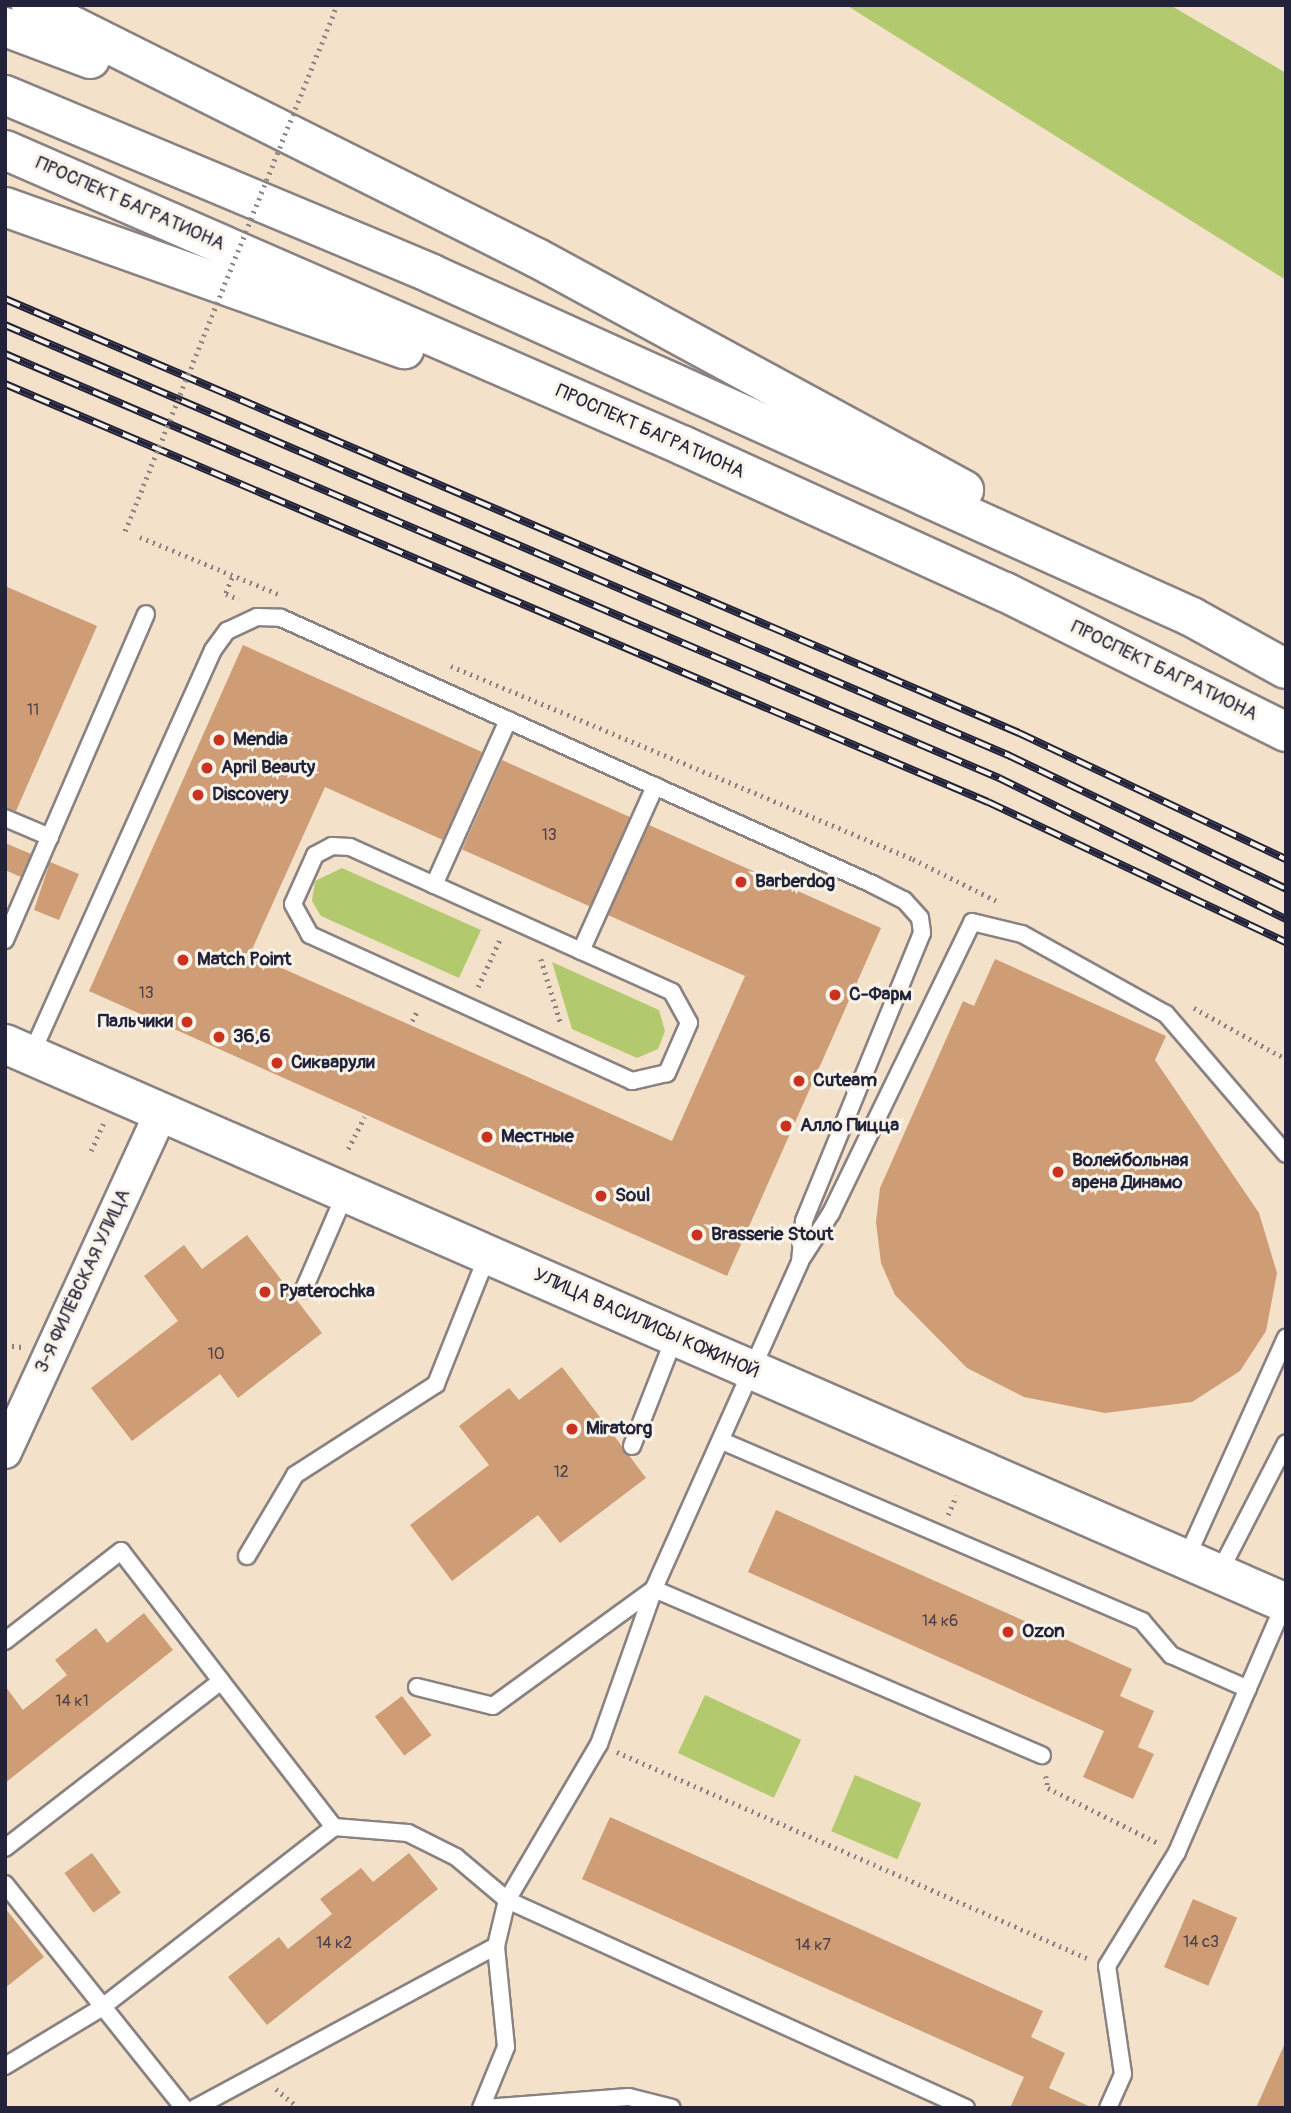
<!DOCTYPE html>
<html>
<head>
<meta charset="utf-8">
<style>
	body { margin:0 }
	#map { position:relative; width:1291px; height:2113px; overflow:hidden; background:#f3e2c9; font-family:Pangolin,sans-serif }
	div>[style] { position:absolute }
	.green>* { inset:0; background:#b3c96e; transform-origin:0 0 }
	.building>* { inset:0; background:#ce9c75; transform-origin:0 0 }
	.path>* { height:4.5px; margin-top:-2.25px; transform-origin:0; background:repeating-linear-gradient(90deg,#8a8282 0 2px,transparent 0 7px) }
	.roads { filter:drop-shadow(2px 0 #8a8282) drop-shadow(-2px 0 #8a8282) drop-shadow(0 2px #8a8282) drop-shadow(0 -2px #8a8282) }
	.lane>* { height:16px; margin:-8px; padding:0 8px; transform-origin:8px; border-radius:8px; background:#fff }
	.street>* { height:32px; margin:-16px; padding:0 16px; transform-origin:16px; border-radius:16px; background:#fff }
	.secondary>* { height:38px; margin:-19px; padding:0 19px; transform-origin:19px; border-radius:19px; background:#fff }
	.primary>* { height:38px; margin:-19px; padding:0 19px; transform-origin:19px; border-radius:19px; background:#fff }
	.rail>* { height:8px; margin-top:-4px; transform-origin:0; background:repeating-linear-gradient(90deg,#f7f3e8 0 16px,#22223b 0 32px); box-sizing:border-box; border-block:2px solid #22223b }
	.path-bridge>* { height:4.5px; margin-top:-2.25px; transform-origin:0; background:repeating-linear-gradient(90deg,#8a8282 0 2px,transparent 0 7px) }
	.dots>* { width:19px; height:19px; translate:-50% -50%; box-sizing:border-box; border:4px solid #f7f3e8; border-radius:50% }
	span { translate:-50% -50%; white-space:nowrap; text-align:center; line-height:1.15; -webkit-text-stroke:6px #f7f3e8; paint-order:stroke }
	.number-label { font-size:16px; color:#4d404a }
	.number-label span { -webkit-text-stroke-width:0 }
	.street-label { font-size:19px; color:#22223b }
	.poi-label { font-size:19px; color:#22223b; font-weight:700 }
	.left { translate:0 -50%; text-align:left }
	.right { translate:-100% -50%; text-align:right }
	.frame { position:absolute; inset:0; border:7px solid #22223b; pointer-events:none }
</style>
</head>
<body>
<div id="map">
	<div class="green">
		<div style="clip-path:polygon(846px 5px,1170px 5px,1286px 73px,1286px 280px)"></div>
		<div style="clip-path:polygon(342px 868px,481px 930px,459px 978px,321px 916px,312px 901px,315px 881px)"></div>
		<div style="clip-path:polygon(552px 962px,659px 1010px,665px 1031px,658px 1049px,637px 1058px,572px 1029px)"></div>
		<div style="left:705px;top:1695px;width:106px;height:64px;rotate:25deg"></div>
		<div style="left:855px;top:1775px;width:72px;height:61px;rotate:23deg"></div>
	</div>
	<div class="building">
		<div style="clip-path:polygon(5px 586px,97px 626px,16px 811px,5px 808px)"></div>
		<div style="clip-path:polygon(243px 645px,482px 752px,443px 840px,325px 787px,250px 954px,672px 1141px,745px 976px,608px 915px,649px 825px,881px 928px,727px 1276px,89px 991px)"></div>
		<div style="left:502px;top:760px;width:140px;height:98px;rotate:24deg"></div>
		<div style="clip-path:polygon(5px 843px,31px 854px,21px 877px,5px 870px)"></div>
		<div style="clip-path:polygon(50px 862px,79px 874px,59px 920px,34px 910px)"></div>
		<div style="clip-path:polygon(995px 959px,1166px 1036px,1155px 1060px,1259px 1213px,1277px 1273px,1266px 1331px,1240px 1371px,1192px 1402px,1105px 1413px,1024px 1397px,967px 1368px,895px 1295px,881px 1263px,876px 1222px,880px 1188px,963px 1001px,974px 1006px)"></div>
		<div style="clip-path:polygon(247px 1235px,322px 1333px,238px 1398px,220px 1374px,132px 1441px,91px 1388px,178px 1321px,144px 1276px,184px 1245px,202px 1269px)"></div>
		<div style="clip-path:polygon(562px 1367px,646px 1478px,560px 1543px,538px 1515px,452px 1581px,410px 1525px,489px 1465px,459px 1426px,509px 1388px,519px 1400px)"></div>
		<div style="clip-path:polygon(776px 1510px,1132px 1669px,1120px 1696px,1154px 1711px,1138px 1747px,1154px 1754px,1133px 1799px,1083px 1777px,1104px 1731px,748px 1572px)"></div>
		<div style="clip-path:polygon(144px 1613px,173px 1650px,5px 1783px,5px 1686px,23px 1710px,67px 1675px,55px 1660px,96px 1628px,107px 1643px)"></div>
		<div style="left:402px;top:1696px;width:49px;height:34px;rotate:53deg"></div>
		<div style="clip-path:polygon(610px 1817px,1043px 2011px,1031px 2037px,1065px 2053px,1049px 2088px,1093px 2108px,1010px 2108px,1024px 2077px,582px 1879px)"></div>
		<div style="left:92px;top:1853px;width:49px;height:34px;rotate:54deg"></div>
		<div style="clip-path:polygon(409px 1853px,438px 1889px,267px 2025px,228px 1977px,279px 1937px,288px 1949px,332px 1914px,320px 1899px,361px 1868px,373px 1882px)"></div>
		<div style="left:1193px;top:1899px;width:48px;height:74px;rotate:23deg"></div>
		<div style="clip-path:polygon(5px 1908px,44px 1957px,5px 1988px)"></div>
		<div style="clip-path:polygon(1286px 2041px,1286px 2108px,1256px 2108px)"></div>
	</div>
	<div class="path">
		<div style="left:140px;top:537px;width:149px;rotate:22.4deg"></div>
		<div style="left:232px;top:578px;width:17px;rotate:111deg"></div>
		<div style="left:226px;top:594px;width:14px;rotate:21deg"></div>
		<div style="left:451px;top:666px;width:501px;rotate:22.67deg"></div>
		<div style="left:913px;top:859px;width:96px;rotate:26.6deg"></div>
		<div style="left:541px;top:959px;width:68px;rotate:72.9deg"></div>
		<div style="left:478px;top:987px;width:55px;rotate:-65.3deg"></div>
		<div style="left:1194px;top:1008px;width:105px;rotate:29deg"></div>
		<div style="left:412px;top:1021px;width:13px;rotate:-63deg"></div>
		<div style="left:348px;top:1149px;width:36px;rotate:-63deg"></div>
		<div style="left:91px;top:1151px;width:30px;rotate:-66deg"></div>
		<div style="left:5px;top:1345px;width:17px;rotate:7deg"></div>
		<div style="left:948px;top:1515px;width:21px;rotate:-67deg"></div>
		<div style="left:617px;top:1752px;width:513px;rotate:23.67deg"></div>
		<div style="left:1046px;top:1776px;width:12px;rotate:81deg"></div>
		<div style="left:1048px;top:1788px;width:123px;rotate:26.6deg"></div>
		<div style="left:276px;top:2089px;width:30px;rotate:40deg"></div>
	</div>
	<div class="roads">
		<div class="lane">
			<div style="left:5px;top:818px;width:49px;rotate:22.9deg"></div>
			<div style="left:332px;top:846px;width:18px;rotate:3deg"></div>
			<div style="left:350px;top:847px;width:353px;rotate:24.2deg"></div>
			<div style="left:672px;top:992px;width:35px;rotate:61deg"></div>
			<div style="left:689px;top:1023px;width:55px;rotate:113.7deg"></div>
			<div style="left:667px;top:1073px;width:36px;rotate:167deg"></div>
			<div style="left:632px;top:1081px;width:354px;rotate:-155.6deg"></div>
			<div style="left:310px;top:935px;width:35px;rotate:-119deg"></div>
			<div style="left:293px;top:904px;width:54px;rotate:-65.8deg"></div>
			<div style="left:315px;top:855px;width:19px;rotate:-28deg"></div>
			<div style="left:434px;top:885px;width:181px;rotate:-65.8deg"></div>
			<div style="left:5px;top:940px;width:355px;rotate:-66.6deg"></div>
			<div style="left:581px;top:951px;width:181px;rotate:-65.8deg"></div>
			<div style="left:31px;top:1055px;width:444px;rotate:-65.8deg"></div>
			<div style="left:213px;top:650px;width:24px;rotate:-54deg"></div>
			<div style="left:227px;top:631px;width:33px;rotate:-25deg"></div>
			<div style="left:257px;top:617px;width:24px;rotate:2deg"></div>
			<div style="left:281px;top:618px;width:648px;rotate:24.23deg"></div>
			<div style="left:872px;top:884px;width:36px;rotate:27deg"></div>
			<div style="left:904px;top:900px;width:24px;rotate:48deg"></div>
			<div style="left:920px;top:918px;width:15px;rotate:82deg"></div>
			<div style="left:922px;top:933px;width:311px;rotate:112.3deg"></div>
			<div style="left:804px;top:1221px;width:41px;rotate:95.6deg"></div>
			<div style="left:800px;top:1262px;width:358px;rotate:114.1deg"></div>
			<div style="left:654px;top:1589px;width:164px;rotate:109.5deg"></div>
			<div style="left:599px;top:1744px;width:181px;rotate:120.5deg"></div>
			<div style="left:507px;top:1900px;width:47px;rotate:103.4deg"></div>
			<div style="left:496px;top:1946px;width:342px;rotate:151.7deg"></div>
			<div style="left:802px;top:1258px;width:54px;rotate:-57.2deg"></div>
			<div style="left:831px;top:1213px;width:323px;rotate:-64.1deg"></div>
			<div style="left:972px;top:922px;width:51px;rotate:13.5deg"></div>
			<div style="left:1022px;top:934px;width:165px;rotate:29.1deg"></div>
			<div style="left:1166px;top:1014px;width:184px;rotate:49.4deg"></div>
			<div style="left:304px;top:1289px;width:106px;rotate:-66.6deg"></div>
			<div style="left:722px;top:1441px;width:457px;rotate:23.2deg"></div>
			<div style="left:1142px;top:1621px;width:45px;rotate:49.5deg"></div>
			<div style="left:1171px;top:1655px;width:84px;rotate:23.8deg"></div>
			<div style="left:632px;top:1446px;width:118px;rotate:-68.6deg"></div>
			<div style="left:247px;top:1556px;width:94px;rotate:-59.3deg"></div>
			<div style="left:295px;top:1475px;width:168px;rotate:-32.8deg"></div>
			<div style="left:436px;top:1384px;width:140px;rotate:-68.2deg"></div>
			<div style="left:1186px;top:1559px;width:243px;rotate:-65.7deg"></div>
			<div style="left:1219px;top:1573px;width:146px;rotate:-62.7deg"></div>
			<div style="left:5px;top:1641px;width:147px;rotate:-37.8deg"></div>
			<div style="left:121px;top:1551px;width:164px;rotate:52.4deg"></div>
			<div style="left:417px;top:1687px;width:78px;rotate:14deg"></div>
			<div style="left:493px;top:1706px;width:199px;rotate:-36deg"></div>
			<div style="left:654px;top:1589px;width:422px;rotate:23.2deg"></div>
			<div style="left:5px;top:1848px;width:273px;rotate:-37.7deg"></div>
			<div style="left:221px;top:1681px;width:185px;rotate:52.3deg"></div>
			<div style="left:5px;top:1884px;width:287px;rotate:51.4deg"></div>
			<div style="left:5px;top:2066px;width:112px;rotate:-31.1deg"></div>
			<div style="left:101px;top:2008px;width:295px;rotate:-37.8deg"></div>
			<div style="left:334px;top:1827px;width:74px;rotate:4.6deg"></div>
			<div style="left:408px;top:1833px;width:54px;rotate:26.6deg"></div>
			<div style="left:456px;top:1857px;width:67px;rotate:40.1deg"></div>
			<div style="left:507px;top:1900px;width:504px;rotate:24.38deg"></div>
			<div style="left:481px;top:2108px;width:66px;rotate:-67.7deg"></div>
			<div style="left:506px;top:2047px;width:101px;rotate:-95.7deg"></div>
			<div style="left:485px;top:2108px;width:144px;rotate:-4.4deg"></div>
			<div style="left:629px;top:2097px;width:44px;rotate:14.3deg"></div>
			<div style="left:1108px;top:2108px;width:37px;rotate:-66deg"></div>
			<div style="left:1123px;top:2074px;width:109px;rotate:-98.4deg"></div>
			<div style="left:1107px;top:1966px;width:134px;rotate:-58.4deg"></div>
			<div style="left:1177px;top:1852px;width:271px;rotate:-66.6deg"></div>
		</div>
		<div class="street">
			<div style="left:5px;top:1452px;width:375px;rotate:-65.3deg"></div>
		</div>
		<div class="secondary">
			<div style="left:5px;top:1044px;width:1398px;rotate:23.58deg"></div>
		</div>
		<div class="primary">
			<div style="left:31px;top:5px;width:566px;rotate:26.57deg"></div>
			<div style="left:537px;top:258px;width:486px;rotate:28.5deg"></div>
			<div style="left:5px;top:27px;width:91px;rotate:20.6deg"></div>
			<div style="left:5px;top:95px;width:463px;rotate:22.7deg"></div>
			<div style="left:432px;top:274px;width:834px;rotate:24.29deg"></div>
			<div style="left:1192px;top:617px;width:107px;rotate:29deg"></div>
			<div style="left:5px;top:150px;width:741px;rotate:23.55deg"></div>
			<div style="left:684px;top:446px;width:353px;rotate:24.5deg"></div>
			<div style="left:1005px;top:592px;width:314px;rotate:26.5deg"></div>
			<div style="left:5px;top:207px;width:424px;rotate:19.6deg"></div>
		</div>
	</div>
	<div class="rail">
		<div style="left:5px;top:299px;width:1103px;rotate:23.17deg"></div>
		<div style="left:1019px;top:733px;width:295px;rotate:25.3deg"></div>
		<div style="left:5px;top:325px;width:1094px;rotate:23.21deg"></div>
		<div style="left:1010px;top:756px;width:306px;rotate:25.7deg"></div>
		<div style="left:5px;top:354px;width:1081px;rotate:23.1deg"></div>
		<div style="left:999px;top:778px;width:320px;rotate:26.2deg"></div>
		<div style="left:5px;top:384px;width:1068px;rotate:23.04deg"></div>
		<div style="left:988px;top:802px;width:329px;rotate:25.2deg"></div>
	</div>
	<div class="path-bridge">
		<div style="left:125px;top:531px;width:567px;rotate:-68.05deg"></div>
	</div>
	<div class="dots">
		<div style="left:219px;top:740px;background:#c8321e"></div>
		<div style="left:207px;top:768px;background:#c8321e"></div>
		<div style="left:198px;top:795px;background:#c8321e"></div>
		<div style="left:741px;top:882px;background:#c8321e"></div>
		<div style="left:183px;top:960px;background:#c8321e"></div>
		<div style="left:835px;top:995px;background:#c8321e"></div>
		<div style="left:187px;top:1022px;background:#c8321e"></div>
		<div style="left:219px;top:1037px;background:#c8321e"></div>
		<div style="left:277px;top:1063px;background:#c8321e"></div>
		<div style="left:799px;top:1081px;background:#c8321e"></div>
		<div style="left:786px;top:1126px;background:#c8321e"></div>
		<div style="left:487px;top:1137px;background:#c8321e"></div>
		<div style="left:1058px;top:1172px;background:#c8321e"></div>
		<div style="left:601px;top:1196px;background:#c8321e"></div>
		<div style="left:697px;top:1235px;background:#c8321e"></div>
		<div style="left:265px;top:1292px;background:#c8321e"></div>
		<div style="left:572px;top:1429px;background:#c8321e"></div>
		<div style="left:1008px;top:1632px;background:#c8321e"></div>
	</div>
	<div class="number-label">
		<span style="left:33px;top:710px">11</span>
		<span style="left:549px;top:835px">13</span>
		<span style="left:146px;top:993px">13</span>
		<span style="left:216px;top:1354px">10</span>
		<span style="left:561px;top:1472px">12</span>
		<span style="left:940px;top:1621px">14 к6</span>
		<span style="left:72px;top:1701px">14 к1</span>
		<span style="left:1201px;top:1942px">14 с3</span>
		<span style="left:334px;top:1943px">14 к2</span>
		<span style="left:813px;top:1945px">14 к7</span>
	</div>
	<div class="street-label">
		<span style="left:130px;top:204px;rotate:24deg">ПРОСПЕКТ БАГРАТИОНА</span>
		<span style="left:650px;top:432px;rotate:24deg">ПРОСПЕКТ БАГРАТИОНА</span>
		<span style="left:1164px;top:671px;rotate:26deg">ПРОСПЕКТ БАГРАТИОНА</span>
		<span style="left:83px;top:1281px;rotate:-65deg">3-Я ФИЛЁВСКАЯ УЛИЦА</span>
		<span style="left:646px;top:1324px;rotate:24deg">УЛИЦА ВАСИЛИСЫ КОЖИНОЙ</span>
	</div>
	<div class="poi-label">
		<span class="left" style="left:233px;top:740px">Mendia</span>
		<span class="left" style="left:221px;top:768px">April Beauty</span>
		<span class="left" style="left:212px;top:795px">Discovery</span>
		<span class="left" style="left:755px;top:882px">Barberdog</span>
		<span class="left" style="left:197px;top:960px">Match Point</span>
		<span class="left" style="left:849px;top:995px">C-Фарм</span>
		<span class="right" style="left:173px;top:1022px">Пальчики</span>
		<span class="left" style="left:233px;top:1037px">36,6</span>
		<span class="left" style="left:291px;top:1063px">Сикварули</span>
		<span class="left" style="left:813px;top:1081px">Cuteam</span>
		<span class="left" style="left:800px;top:1126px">Алло Пицца</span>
		<span class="left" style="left:501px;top:1137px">Местные</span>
		<span class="left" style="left:1072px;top:1172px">Волейбольная<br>арена Динамо</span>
		<span class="left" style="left:615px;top:1196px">Soul</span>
		<span class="left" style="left:711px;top:1235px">Brasserie Stout</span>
		<span class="left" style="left:279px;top:1292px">Pyaterochka</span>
		<span class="left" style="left:586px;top:1429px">Miratorg</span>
		<span class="left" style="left:1022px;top:1632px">Ozon</span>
	</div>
	<div class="frame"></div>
</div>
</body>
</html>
